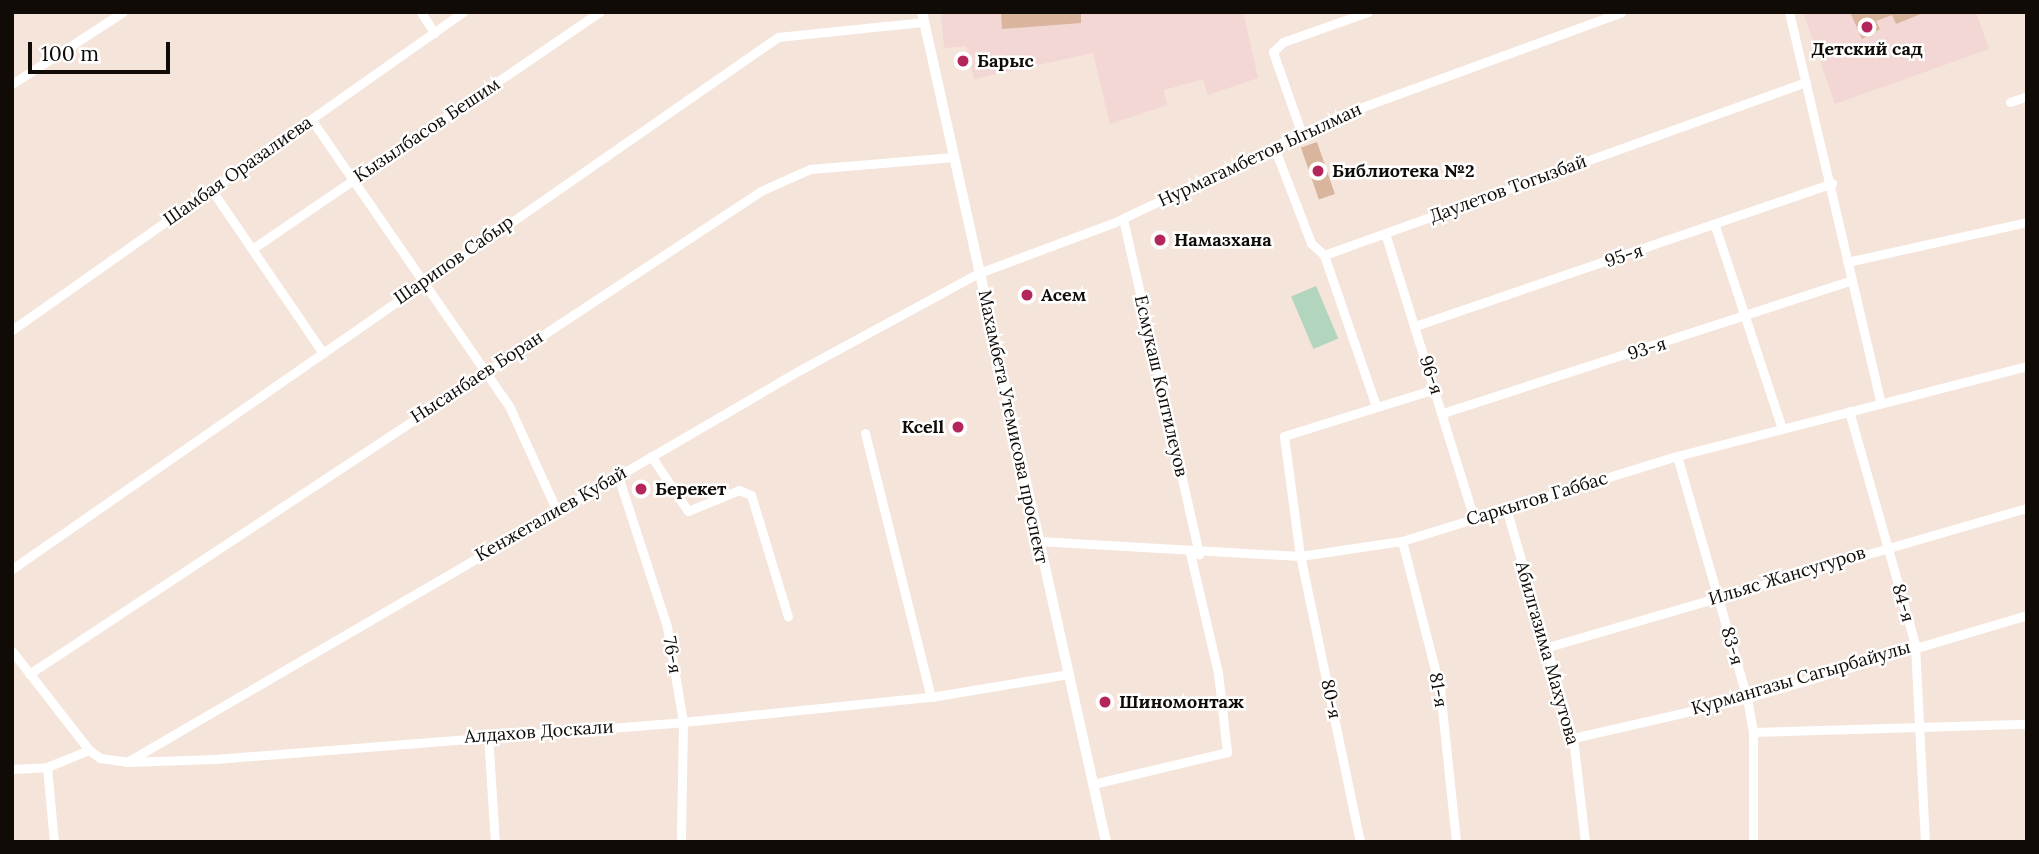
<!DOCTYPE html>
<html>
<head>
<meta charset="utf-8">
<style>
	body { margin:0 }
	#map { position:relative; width:2039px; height:854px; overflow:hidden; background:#f5e4d9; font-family:Lora,serif }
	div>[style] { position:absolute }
	.education>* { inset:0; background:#f2d7d4 }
	.green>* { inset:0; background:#b1d5bd; transform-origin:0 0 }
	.building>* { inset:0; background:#d8b59c; transform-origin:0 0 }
	.minor>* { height:9px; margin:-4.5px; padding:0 4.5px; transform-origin:4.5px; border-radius:4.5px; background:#fff }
	.tertiary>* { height:10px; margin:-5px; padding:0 5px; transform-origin:5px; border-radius:5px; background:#fff }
	.dots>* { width:19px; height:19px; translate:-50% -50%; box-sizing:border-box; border:4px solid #fff; border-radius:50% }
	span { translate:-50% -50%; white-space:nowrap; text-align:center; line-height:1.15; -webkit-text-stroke:5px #fff; paint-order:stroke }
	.poi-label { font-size:18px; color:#100b07; font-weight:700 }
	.left { translate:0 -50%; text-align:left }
	.right { translate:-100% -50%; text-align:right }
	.street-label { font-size:18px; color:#100b07 }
	.frame { position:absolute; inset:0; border:14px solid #100b07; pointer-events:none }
	.scale { position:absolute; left:28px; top:42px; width:142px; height:32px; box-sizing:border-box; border:4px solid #100b07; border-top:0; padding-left:9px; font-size:21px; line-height:24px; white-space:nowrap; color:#100b07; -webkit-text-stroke:5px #fff; paint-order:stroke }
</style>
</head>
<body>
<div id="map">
	<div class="education">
		<div style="clip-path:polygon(941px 12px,1243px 12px,1258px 78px,1208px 95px,1203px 79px,1164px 90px,1167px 105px,1110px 124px,1093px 53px,974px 79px,966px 46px,944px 48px)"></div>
		<div style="clip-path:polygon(1803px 12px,1976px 12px,1989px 49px,1835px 104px)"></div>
	</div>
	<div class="green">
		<div style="left:1316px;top:286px;width:57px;height:27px;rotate:67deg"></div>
	</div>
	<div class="building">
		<div style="clip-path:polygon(1001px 12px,1081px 12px,1081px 23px,1002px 29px)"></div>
		<div style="clip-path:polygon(1850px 12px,1923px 12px,1923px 13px,1896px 24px,1892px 15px,1876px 21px,1880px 29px,1862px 39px)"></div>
		<div style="left:1317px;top:142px;width:55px;height:17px;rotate:71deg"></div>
	</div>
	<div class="minor">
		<div style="left:421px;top:12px;width:25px;rotate:58deg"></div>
		<div style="left:1789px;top:12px;width:402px;rotate:76.8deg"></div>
		<div style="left:12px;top:84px;width:132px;rotate:-33deg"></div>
		<div style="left:2010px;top:102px;width:18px;rotate:-19deg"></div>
		<div style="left:311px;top:119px;width:351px;rotate:55.4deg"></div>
		<div style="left:510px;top:408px;width:113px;rotate:65.5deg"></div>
		<div style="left:1301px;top:132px;width:85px;rotate:-109.3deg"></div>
		<div style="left:1273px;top:52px;width:14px;rotate:-45deg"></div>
		<div style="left:1283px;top:42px;width:90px;rotate:-19.4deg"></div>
		<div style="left:1274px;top:147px;width:103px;rotate:68.9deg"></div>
		<div style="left:1311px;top:243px;width:18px;rotate:43deg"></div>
		<div style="left:1324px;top:255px;width:512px;rotate:-19.74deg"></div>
		<div style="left:211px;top:189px;width:199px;rotate:55.7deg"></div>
		<div style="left:1123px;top:219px;width:344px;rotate:77.2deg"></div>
		<div style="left:1715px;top:226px;width:213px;rotate:71.7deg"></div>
		<div style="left:1385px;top:233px;width:299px;rotate:72.7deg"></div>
		<div style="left:255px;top:247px;width:417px;rotate:-34.3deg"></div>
		<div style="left:1324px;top:255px;width:157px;rotate:71deg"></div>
		<div style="left:1847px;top:262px;width:184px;rotate:-12.5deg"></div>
		<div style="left:1415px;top:326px;width:441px;rotate:-18.9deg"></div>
		<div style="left:12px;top:330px;width:552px;rotate:-35.19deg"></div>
		<div style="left:1849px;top:411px;width:243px;rotate:74.2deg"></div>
		<div style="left:1915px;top:645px;width:197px;rotate:87.1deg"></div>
		<div style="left:1443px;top:413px;width:428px;rotate:-18deg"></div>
		<div style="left:865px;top:433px;width:272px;rotate:76deg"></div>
		<div style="left:651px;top:456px;width:66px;rotate:56.1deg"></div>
		<div style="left:688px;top:511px;width:55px;rotate:-22.4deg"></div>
		<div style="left:739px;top:490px;width:13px;rotate:23deg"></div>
		<div style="left:751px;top:495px;width:127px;rotate:73.1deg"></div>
		<div style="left:1677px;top:456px;width:252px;rotate:73.9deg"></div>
		<div style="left:1747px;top:698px;width:35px;rotate:80deg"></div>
		<div style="left:1753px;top:732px;width:110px;rotate:90deg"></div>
		<div style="left:618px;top:476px;width:159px;rotate:72deg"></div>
		<div style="left:667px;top:627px;width:96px;rotate:80.4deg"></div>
		<div style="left:683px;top:722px;width:120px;rotate:91deg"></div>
		<div style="left:1506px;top:508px;width:240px;rotate:73.8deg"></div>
		<div style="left:1573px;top:738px;width:105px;rotate:83.4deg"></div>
		<div style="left:1038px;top:541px;width:262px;rotate:3.3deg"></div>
		<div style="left:1300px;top:556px;width:103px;rotate:-8.4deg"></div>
		<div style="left:1402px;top:541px;width:288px;rotate:-17.2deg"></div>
		<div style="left:1677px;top:456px;width:361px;rotate:-14.4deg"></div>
		<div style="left:1402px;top:541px;width:153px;rotate:75.6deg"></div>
		<div style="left:1440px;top:689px;width:154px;rotate:84deg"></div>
		<div style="left:12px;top:569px;width:933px;rotate:-34.78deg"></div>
		<div style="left:778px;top:37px;width:147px;rotate:-5.9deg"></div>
		<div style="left:1548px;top:647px;width:499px;rotate:-16.2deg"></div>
		<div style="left:12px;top:651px;width:125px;rotate:52.1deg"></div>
		<div style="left:29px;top:674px;width:877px;rotate:-33.42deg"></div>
		<div style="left:761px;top:191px;width:54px;rotate:-24.2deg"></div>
		<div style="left:810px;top:169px;width:144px;rotate:-4.8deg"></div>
		<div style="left:1753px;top:732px;width:274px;rotate:-1.7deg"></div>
		<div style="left:488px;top:735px;width:107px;rotate:86.3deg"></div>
		<div style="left:1573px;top:738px;width:179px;rotate:-12.9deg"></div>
		<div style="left:1747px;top:698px;width:292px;rotate:-16.5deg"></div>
		<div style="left:127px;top:762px;width:779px;rotate:-30.22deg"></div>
		<div style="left:800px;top:370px;width:204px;rotate:-28.5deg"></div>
		<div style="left:979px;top:273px;width:143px;rotate:-20.5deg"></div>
		<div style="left:1113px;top:223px;width:249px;rotate:-25.4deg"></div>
		<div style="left:1338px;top:116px;width:302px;rotate:-20.1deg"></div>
		<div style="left:47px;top:767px;width:75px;rotate:84.7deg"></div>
		<div style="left:12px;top:769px;width:35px;rotate:-3deg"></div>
		<div style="left:47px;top:767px;width:45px;rotate:-22deg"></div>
		<div style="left:89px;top:750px;width:14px;rotate:36deg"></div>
		<div style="left:100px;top:758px;width:27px;rotate:8deg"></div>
		<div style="left:127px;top:762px;width:88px;rotate:-2deg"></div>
		<div style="left:215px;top:759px;width:469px;rotate:-4.5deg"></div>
		<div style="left:683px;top:722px;width:249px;rotate:-5.8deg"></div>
		<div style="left:931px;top:697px;width:140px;rotate:-9.5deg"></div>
		<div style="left:1093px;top:784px;width:138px;rotate:-13.4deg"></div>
		<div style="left:1227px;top:752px;width:80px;rotate:-96.5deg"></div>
		<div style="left:1218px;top:673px;width:123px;rotate:-103.1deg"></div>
		<div style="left:1360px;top:842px;width:292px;rotate:-101.8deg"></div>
		<div style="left:1300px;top:556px;width:121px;rotate:-97.6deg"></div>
		<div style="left:1284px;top:436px;width:158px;rotate:-17.3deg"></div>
	</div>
	<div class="tertiary">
		<div style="left:922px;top:12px;width:850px;rotate:77.5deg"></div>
	</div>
	<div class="dots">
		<div style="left:1867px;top:27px;background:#b3255b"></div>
		<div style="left:963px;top:61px;background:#b3255b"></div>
		<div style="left:1318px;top:171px;background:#b3255b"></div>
		<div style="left:1160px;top:240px;background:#b3255b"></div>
		<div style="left:1027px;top:295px;background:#b3255b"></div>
		<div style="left:958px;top:427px;background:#b3255b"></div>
		<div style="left:641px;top:489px;background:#b3255b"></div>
		<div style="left:1105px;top:702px;background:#b3255b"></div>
	</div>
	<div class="poi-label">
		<span style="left:1867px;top:49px">Детский сад</span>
		<span class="left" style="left:977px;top:61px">Барыс</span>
		<span class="left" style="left:1332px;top:171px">Библиотека №2</span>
		<span class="left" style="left:1174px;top:240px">Намазхана</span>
		<span class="left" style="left:1041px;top:295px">Асем</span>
		<span class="right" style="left:944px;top:427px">Kcell</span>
		<span class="left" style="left:655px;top:489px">Берекет</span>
		<span class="left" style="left:1119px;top:702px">Шиномонтаж</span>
	</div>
	<div class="street-label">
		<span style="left:427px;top:130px;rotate:-34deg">Кызылбасов Бешим</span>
		<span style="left:1260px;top:155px;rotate:-25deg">Нурмагамбетов Ыгылман</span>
		<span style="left:238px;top:171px;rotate:-35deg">Шамбая Оразалиева</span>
		<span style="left:1508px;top:189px;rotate:-20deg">Даулетов Тогызбай</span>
		<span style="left:1624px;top:256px;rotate:-18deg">95-я</span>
		<span style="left:454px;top:260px;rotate:-35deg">Шарипов Сабыр</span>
		<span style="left:1647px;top:349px;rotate:-17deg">93-я</span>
		<span style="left:1431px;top:375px;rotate:72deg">96-я</span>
		<span style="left:477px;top:377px;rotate:-33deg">Нысанбаев Боран</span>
		<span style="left:1161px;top:386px;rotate:77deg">Есмукаш Коптилеуов</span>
		<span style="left:1013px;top:427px;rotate:78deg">Махамбета Утемисова проспект</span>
		<span style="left:1537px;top:499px;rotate:-17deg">Саркытов Габбас</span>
		<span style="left:551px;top:514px;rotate:-30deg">Кенжегалиев Кубай</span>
		<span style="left:1787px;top:576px;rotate:-17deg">Ильяс Жансугуров</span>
		<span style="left:1903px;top:603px;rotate:74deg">84-я</span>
		<span style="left:1732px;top:646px;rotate:74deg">83-я</span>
		<span style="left:1547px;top:653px;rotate:74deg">Абилгазима Махутова</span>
		<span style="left:672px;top:655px;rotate:80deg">76-я</span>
		<span style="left:1801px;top:678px;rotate:-16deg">Курмангазы Сагырбайулы</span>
		<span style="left:1438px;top:690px;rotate:80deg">81-я</span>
		<span style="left:1331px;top:699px;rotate:78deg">80-я</span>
		<span style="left:539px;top:732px;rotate:-4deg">Алдахов Доскали</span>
	</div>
	<div class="frame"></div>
	<div class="scale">100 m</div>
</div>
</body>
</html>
